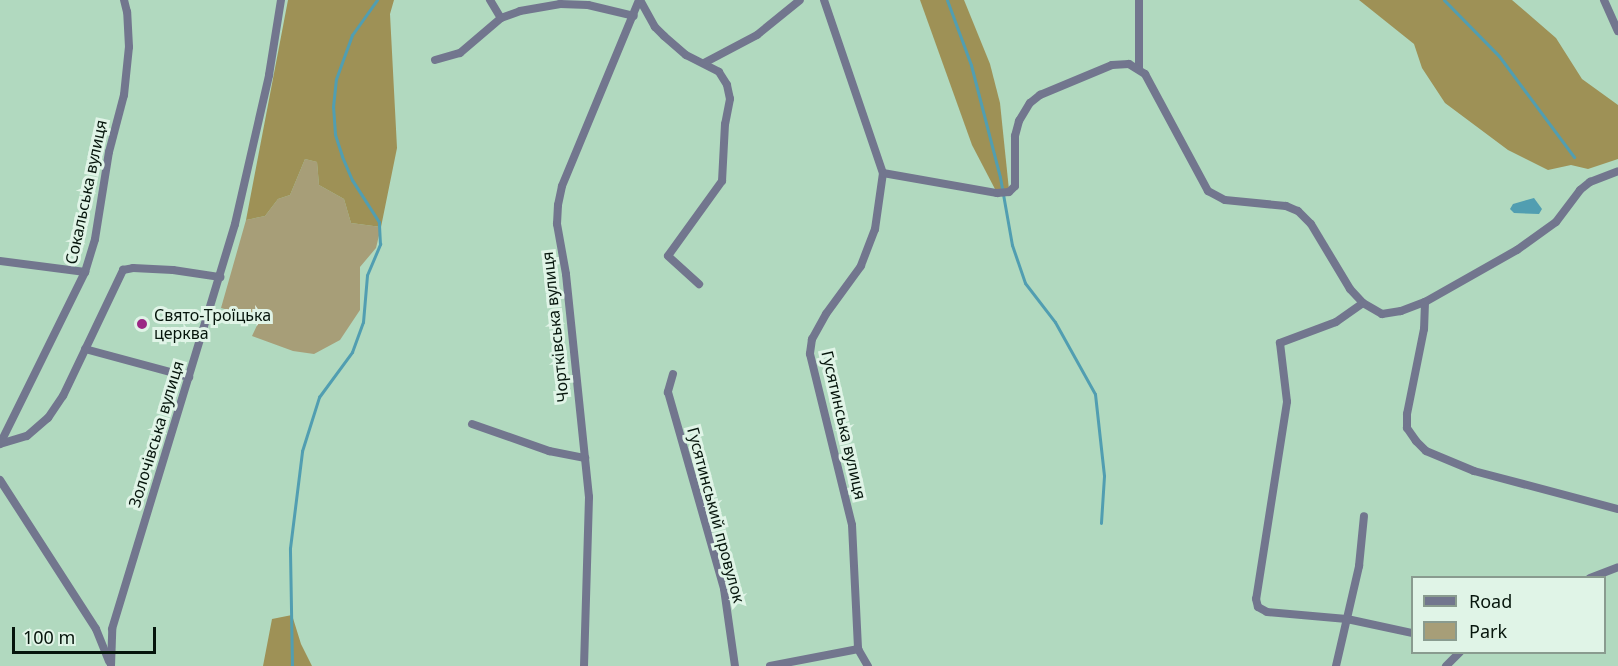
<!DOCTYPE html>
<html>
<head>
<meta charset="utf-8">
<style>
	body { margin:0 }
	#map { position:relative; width:1618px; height:666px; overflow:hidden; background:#b1d9bf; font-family:"Noto Sans",sans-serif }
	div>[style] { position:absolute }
	.green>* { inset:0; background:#a79e78 }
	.forest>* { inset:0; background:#9e9156 }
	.water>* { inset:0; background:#519eb1 }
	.stream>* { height:3px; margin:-1.5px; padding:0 1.5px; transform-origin:1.5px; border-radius:1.5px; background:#519eb1 }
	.street>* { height:8px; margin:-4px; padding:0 4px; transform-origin:4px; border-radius:4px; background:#72768e }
	.dots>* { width:16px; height:16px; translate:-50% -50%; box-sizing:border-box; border:3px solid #e0f4e7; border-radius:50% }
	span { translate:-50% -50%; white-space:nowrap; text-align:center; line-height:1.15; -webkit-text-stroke:6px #e0f4e7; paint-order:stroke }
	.street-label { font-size:16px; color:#06150c }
	.poi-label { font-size:16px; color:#06150c }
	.left { translate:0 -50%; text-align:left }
	.legend { position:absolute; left:1411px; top:576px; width:195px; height:78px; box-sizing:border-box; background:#e0f4e7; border:2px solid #899b8f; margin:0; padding:8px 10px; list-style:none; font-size:18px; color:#06150c }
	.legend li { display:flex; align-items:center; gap:12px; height:30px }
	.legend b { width:30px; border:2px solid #899b8f }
	.scale { position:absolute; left:12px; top:627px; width:144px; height:27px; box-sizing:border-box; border:3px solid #06150c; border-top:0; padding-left:8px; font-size:18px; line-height:21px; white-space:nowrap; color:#06150c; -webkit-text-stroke:4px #e0f4e7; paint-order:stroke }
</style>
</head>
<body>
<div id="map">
	<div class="green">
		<div style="clip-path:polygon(305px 159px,317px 162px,319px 185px,344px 199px,351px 223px,381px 227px,376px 248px,360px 267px,360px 310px,340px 340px,314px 354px,293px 351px,252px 336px,260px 319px,221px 308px,246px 220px,265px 216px,278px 199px,290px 195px)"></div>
	</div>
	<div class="forest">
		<div style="clip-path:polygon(288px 0,394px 0,390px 14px,397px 148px,381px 227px,351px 223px,344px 199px,319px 185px,317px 162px,305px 159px,290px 195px,278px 199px,265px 216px,246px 220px)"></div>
		<div style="clip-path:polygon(920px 0,964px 0,990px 64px,1000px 103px,1009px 190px,996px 191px,972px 145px)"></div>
		<div style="clip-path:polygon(1359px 0,1512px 0,1556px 38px,1582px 79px,1618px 105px,1618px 159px,1588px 169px,1571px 165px,1548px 170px,1508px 150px,1445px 103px,1422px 68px,1414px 44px)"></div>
		<div style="clip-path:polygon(292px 615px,301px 644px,312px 666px,263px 666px,272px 619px)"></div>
	</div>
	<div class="water">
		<div style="clip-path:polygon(1534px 198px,1542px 209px,1539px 214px,1514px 213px,1510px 209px,1513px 204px)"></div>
	</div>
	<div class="stream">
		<div style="left:947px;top:0;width:69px;rotate:69.7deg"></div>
		<div style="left:971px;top:65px;width:116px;rotate:75.5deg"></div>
		<div style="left:1000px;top:177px;width:69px;rotate:80deg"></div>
		<div style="left:1012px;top:245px;width:40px;rotate:71.1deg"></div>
		<div style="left:1025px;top:283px;width:49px;rotate:52.4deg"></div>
		<div style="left:1055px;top:322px;width:82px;rotate:60.9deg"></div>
		<div style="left:1095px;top:394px;width:82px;rotate:83.7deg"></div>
		<div style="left:1104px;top:476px;width:47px;rotate:93.7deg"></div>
		<div style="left:1444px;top:0;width:78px;rotate:45.5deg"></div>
		<div style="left:1499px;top:56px;width:126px;rotate:53.4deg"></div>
		<div style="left:292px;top:666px;width:118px;rotate:-91deg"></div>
		<div style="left:290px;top:548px;width:98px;rotate:-82.9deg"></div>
		<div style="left:302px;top:451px;width:57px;rotate:-72.5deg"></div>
		<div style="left:319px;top:397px;width:56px;rotate:-53.7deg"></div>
		<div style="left:352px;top:352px;width:32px;rotate:-70deg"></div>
		<div style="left:363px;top:322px;width:47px;rotate:-85.1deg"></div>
		<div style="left:367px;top:275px;width:34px;rotate:-67deg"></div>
		<div style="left:380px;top:244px;width:22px;rotate:-93deg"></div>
		<div style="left:379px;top:222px;width:50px;rotate:-122.7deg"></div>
		<div style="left:352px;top:180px;width:26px;rotate:-113deg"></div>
		<div style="left:342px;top:156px;width:23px;rotate:-108deg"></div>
		<div style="left:335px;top:134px;width:27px;rotate:-94deg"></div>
		<div style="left:333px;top:107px;width:28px;rotate:-84deg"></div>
		<div style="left:336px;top:79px;width:47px;rotate:-70deg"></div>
		<div style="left:352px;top:35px;width:43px;rotate:-54.5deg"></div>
	</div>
	<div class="street">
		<div style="left:490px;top:0;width:21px;rotate:59deg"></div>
		<div style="left:640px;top:0;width:31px;rotate:61deg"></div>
		<div style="left:655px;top:27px;width:13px;rotate:45deg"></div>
		<div style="left:664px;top:36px;width:29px;rotate:41deg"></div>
		<div style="left:686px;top:55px;width:37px;rotate:27deg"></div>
		<div style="left:719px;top:72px;width:15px;rotate:58deg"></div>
		<div style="left:727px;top:85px;width:14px;rotate:78deg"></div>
		<div style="left:730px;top:99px;width:25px;rotate:101deg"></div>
		<div style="left:725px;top:124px;width:57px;rotate:93deg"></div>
		<div style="left:722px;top:181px;width:92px;rotate:125.8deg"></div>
		<div style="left:668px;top:256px;width:42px;rotate:42.1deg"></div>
		<div style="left:824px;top:0;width:183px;rotate:71.2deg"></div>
		<div style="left:883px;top:173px;width:57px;rotate:98.1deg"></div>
		<div style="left:875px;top:229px;width:40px;rotate:111deg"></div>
		<div style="left:861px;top:266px;width:59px;rotate:126.1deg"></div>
		<div style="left:826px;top:314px;width:29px;rotate:119deg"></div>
		<div style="left:812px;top:339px;width:15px;rotate:98deg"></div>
		<div style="left:810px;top:354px;width:176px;rotate:76.2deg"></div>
		<div style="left:852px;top:525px;width:124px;rotate:87.2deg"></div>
		<div style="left:858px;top:649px;width:20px;rotate:60deg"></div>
		<div style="left:1139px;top:0;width:68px;rotate:90deg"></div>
		<div style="left:1604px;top:0;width:34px;rotate:66deg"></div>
		<div style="left:435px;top:60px;width:26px;rotate:-16deg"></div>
		<div style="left:460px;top:53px;width:54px;rotate:-40.5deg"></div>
		<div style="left:501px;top:18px;width:20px;rotate:-20deg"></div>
		<div style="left:520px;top:11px;width:41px;rotate:-9.9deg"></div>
		<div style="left:560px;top:4px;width:28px;rotate:2deg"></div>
		<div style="left:588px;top:5px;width:47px;rotate:13.4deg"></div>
		<div style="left:704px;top:63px;width:60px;rotate:-27.8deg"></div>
		<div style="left:757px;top:35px;width:55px;rotate:-39.1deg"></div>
		<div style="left:883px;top:173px;width:116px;rotate:10deg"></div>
		<div style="left:997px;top:193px;width:12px;rotate:-5deg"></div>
		<div style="left:1009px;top:192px;width:8px;rotate:-45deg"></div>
		<div style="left:1015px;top:186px;width:50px;rotate:-90deg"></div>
		<div style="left:1015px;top:136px;width:16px;rotate:-75deg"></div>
		<div style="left:1019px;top:121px;width:21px;rotate:-59deg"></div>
		<div style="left:1030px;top:103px;width:13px;rotate:-39deg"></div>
		<div style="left:1040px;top:95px;width:78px;rotate:-22.6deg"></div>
		<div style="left:1112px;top:65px;width:17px;rotate:-3deg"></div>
		<div style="left:1129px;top:64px;width:19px;rotate:32deg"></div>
		<div style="left:1145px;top:74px;width:133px;rotate:61.7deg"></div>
		<div style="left:1208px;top:191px;width:19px;rotate:28deg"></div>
		<div style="left:1225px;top:200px;width:61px;rotate:5.6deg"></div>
		<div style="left:1286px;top:206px;width:13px;rotate:23deg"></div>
		<div style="left:1298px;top:211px;width:18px;rotate:45deg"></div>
		<div style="left:1311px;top:224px;width:76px;rotate:59deg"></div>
		<div style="left:1350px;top:289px;width:19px;rotate:47deg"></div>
		<div style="left:1363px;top:303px;width:22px;rotate:30deg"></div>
		<div style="left:1382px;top:314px;width:19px;rotate:-9deg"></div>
		<div style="left:1401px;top:311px;width:26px;rotate:-21deg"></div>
		<div style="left:1425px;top:302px;width:106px;rotate:-29.5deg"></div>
		<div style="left:1517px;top:250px;width:48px;rotate:-35.7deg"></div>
		<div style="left:1556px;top:222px;width:40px;rotate:-53deg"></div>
		<div style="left:1580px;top:190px;width:13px;rotate:-39deg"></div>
		<div style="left:1590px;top:182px;width:30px;rotate:-21deg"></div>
		<div style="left:0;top:261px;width:86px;rotate:7.4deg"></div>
		<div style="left:1425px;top:302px;width:27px;rotate:92deg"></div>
		<div style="left:1424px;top:329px;width:87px;rotate:101.3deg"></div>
		<div style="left:1407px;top:414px;width:14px;rotate:90deg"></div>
		<div style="left:1407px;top:428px;width:16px;rotate:55deg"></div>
		<div style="left:1416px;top:441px;width:14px;rotate:45deg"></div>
		<div style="left:1426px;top:451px;width:52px;rotate:22.6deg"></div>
		<div style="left:1474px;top:471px;width:149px;rotate:14.8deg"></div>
		<div style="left:1363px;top:303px;width:33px;rotate:145deg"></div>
		<div style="left:1336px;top:322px;width:60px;rotate:159.4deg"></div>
		<div style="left:1280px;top:343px;width:59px;rotate:83.2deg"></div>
		<div style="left:1287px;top:402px;width:199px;rotate:98.9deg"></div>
		<div style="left:1256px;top:599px;width:8px;rotate:76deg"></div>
		<div style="left:1258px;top:607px;width:10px;rotate:29deg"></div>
		<div style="left:1267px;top:612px;width:80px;rotate:5deg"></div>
		<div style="left:1347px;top:619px;width:66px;rotate:12.2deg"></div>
		<div style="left:85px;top:349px;width:108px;rotate:15.1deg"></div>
		<div style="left:673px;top:374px;width:19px;rotate:106deg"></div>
		<div style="left:668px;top:392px;width:205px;rotate:74.1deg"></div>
		<div style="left:724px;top:589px;width:78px;rotate:81.9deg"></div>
		<div style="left:472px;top:424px;width:82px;rotate:19.3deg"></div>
		<div style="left:549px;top:451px;width:37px;rotate:11deg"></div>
		<div style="left:0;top:444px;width:192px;rotate:-63.7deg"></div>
		<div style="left:85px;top:272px;width:34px;rotate:-73deg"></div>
		<div style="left:95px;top:239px;width:88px;rotate:-80.9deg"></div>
		<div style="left:109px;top:152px;width:59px;rotate:-75.3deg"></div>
		<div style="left:124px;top:95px;width:48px;rotate:-84.1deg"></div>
		<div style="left:129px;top:47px;width:35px;rotate:-93deg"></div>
		<div style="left:127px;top:12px;width:12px;rotate:-104deg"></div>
		<div style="left:0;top:444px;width:28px;rotate:-17deg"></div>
		<div style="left:27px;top:436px;width:28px;rotate:-41deg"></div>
		<div style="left:48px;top:418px;width:27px;rotate:-56deg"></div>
		<div style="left:63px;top:396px;width:140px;rotate:-64.5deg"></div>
		<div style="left:123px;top:270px;width:10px;rotate:-11deg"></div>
		<div style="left:133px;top:268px;width:40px;rotate:2.9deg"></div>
		<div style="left:173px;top:270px;width:48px;rotate:8.5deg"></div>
		<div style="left:0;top:480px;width:177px;rotate:57.2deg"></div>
		<div style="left:96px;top:629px;width:35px;rotate:68deg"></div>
		<div style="left:1590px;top:578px;width:30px;rotate:-21deg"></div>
		<div style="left:111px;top:666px;width:37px;rotate:-88deg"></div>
		<div style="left:112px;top:629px;width:423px;rotate:-73.1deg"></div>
		<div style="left:235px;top:224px;width:153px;rotate:-77.1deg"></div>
		<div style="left:269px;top:75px;width:76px;rotate:-80.9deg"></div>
		<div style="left:584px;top:666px;width:169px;rotate:-88.3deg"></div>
		<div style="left:589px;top:497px;width:224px;rotate:-95.9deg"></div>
		<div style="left:566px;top:274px;width:51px;rotate:-100.2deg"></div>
		<div style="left:557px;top:224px;width:19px;rotate:-87deg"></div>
		<div style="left:558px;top:205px;width:19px;rotate:-78deg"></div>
		<div style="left:562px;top:186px;width:201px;rotate:-67.5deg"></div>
		<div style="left:770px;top:666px;width:90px;rotate:-10.9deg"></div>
		<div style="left:1336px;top:666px;width:103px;rotate:-77deg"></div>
		<div style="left:1359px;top:566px;width:50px;rotate:-84.3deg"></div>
		<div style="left:1446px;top:666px;width:20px;rotate:-45deg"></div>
	</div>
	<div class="dots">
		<div style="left:142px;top:324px;background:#9b2885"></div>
	</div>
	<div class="street-label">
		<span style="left:86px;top:192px;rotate:-78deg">Сокальська вулиця</span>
		<span style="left:555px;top:327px;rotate:-96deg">Чортківська вулиця</span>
		<span style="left:844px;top:425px;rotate:77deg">Гусятинська вулиця</span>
		<span style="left:156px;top:434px;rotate:-73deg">Золочівська вулиця</span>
		<span style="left:716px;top:515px;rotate:75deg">Гусятинський провулок</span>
	</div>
	<div class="poi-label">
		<span class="left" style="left:154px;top:324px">Свято-Троїцька<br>церква</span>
	</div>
	<ul class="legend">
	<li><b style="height:8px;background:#72768e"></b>Road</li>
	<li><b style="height:16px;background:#a79e78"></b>Park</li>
	</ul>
	<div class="scale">100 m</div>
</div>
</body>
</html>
